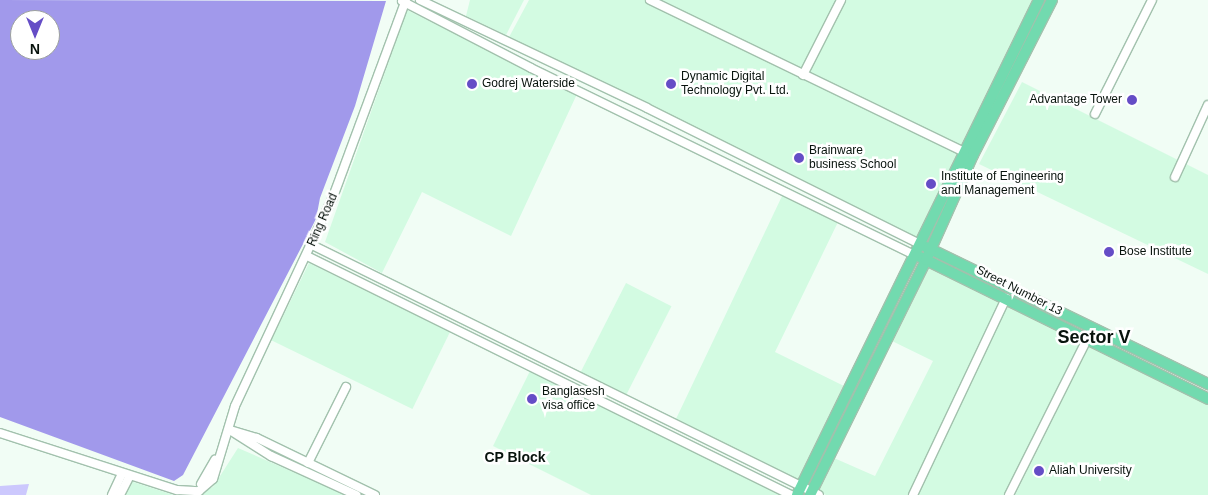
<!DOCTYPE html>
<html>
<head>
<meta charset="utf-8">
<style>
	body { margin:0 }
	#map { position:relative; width:1208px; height:495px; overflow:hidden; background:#f1fdf5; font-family:Helvetica,sans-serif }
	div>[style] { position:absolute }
	.built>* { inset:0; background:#d3fbe2; transform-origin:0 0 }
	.green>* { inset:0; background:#ccc8fd }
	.water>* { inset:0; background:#a199eb }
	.roads { filter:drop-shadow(1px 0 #a2c1ad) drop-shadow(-1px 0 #a2c1ad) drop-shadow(0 1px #a2c1ad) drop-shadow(0 -1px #a2c1ad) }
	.minor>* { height:8px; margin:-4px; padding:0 4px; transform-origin:4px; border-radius:4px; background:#fff }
	.major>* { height:10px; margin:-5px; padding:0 5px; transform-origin:5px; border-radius:5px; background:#72daaf }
	.dots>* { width:14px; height:14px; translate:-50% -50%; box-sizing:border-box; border:2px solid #fff; border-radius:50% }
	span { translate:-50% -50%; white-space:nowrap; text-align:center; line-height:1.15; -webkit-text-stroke:5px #fff; paint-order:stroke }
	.poi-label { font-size:12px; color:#08130d }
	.left { translate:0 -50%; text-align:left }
	.right { translate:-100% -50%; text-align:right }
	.street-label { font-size:12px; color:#08130d }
	.neighbourhood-label { font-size:14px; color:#08130d; font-weight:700 }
	.district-label { font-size:18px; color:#08130d; font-weight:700 }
	.north { position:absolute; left:10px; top:10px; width:50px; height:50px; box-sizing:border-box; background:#fff; border:1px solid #9ca19e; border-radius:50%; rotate:180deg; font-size:14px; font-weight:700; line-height:20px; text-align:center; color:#08130d }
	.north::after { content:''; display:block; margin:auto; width:18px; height:22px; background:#654dc6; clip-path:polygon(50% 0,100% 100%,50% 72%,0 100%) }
</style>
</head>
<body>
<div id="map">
	<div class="built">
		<div style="clip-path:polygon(470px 0,524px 0,506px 35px,466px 16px)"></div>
		<div style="clip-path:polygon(529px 0,646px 0,962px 154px,919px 241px,508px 39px)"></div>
		<div style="clip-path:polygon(658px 0,1035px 0,963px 146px)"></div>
		<div style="clip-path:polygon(407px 10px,577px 94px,511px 236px,422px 192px,382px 273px,325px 242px)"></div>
		<div style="clip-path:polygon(1022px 82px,1208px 175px,1208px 274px,979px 164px)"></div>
		<div style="clip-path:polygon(783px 194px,838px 222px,775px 352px,844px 386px,799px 482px,675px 421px)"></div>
		<div style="left:309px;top:263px;width:157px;height:86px;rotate:26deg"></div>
		<div style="clip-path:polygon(928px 265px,1084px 340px,1007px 495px,826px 495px,818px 491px,834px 458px,875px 476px,933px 361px,892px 341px)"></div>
		<div style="left:626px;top:283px;width:51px;height:102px;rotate:27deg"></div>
		<div style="clip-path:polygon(1089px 346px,1208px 402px,1208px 495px,1015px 495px)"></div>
		<div style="clip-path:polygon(530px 371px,622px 415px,784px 495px,591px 495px,493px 446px)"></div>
		<div style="clip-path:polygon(238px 448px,346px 495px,193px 495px,213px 487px)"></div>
		<div style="clip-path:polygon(127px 480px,174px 495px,120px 495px)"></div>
	</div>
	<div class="green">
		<div style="clip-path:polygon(29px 484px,26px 495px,0 495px,0 486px)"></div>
	</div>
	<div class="water">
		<div style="clip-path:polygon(evenodd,0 0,386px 1px,355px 106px,320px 198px,316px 219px,183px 475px,174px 481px,0 417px,0 0,20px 20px,50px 20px,50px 50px,20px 50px,20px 20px)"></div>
	</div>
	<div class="roads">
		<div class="minor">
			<div style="left:420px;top:0;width:251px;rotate:25.4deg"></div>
			<div style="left:647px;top:108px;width:305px;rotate:26.5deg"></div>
			<div style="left:650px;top:0;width:350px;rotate:25.8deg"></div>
			<div style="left:402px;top:1px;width:145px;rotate:27.4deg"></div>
			<div style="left:531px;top:68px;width:426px;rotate:26deg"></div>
			<div style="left:803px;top:75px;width:84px;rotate:-63.1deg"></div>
			<div style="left:1095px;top:114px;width:127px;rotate:-63.4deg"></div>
			<div style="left:1175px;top:177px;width:79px;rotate:-65.4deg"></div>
			<div style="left:312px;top:245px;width:565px;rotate:26.25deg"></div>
			<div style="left:307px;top:256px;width:540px;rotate:26.28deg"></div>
			<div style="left:230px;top:430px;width:28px;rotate:17deg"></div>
			<div style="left:257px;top:438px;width:131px;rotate:25.8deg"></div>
			<div style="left:230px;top:430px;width:49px;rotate:32.4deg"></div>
			<div style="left:271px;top:456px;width:94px;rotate:24.6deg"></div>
			<div style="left:0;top:433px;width:186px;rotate:17.9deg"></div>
			<div style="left:177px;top:490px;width:22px;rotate:3deg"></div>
			<div style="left:199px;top:491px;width:18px;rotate:-41deg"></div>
			<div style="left:213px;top:479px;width:76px;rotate:-73.2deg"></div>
			<div style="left:235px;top:406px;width:231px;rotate:-64.9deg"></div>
			<div style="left:333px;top:197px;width:210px;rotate:-69.7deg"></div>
			<div style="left:308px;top:463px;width:85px;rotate:-63.4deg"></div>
			<div style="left:201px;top:484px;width:28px;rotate:-60deg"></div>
			<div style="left:112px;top:495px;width:23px;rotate:-65deg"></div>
			<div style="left:120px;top:495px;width:20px;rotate:-63deg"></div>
			<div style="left:913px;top:495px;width:218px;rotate:-64.7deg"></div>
			<div style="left:1009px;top:495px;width:174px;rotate:-63.4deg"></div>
		</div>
		<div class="major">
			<div style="left:926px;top:247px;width:314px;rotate:25.9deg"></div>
			<div style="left:920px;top:257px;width:321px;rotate:26.2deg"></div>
			<div style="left:797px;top:495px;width:551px;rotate:-63.95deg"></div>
			<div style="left:810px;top:495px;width:262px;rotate:-63.7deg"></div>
			<div style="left:926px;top:260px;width:115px;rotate:-65.9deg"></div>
			<div style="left:973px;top:155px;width:174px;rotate:-63deg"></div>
		</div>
	</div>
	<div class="dots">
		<div style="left:472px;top:84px;background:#654dc6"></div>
		<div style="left:671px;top:84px;background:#654dc6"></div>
		<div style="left:1132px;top:100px;background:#654dc6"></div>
		<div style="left:799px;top:158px;background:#654dc6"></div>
		<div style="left:931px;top:184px;background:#654dc6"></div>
		<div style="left:1109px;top:252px;background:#654dc6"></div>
		<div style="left:532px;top:399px;background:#654dc6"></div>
		<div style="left:1039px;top:471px;background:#654dc6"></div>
	</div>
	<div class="poi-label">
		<span class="left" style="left:681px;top:84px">Dynamic Digital<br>Technology Pvt. Ltd.</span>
		<span class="left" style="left:482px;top:84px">Godrej Waterside</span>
		<span class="right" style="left:1122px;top:100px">Advantage Tower</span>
		<span class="left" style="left:809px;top:158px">Brainware<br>business School</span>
		<span class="left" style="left:941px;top:184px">Institute of Engineering<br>and Management</span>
		<span class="left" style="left:1119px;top:252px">Bose Institute</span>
		<span class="left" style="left:542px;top:399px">Banglasesh<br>visa office</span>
		<span class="left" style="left:1049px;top:471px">Aliah University</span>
	</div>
	<div class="street-label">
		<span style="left:323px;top:220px;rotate:-66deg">Ring Road</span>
		<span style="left:1019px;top:291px;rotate:27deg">Street Number 13</span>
	</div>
	<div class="neighbourhood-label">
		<span style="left:515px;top:457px">CP Block</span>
	</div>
	<div class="district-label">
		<span style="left:1094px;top:337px">Sector V</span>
	</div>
	<div class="north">N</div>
</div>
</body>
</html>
